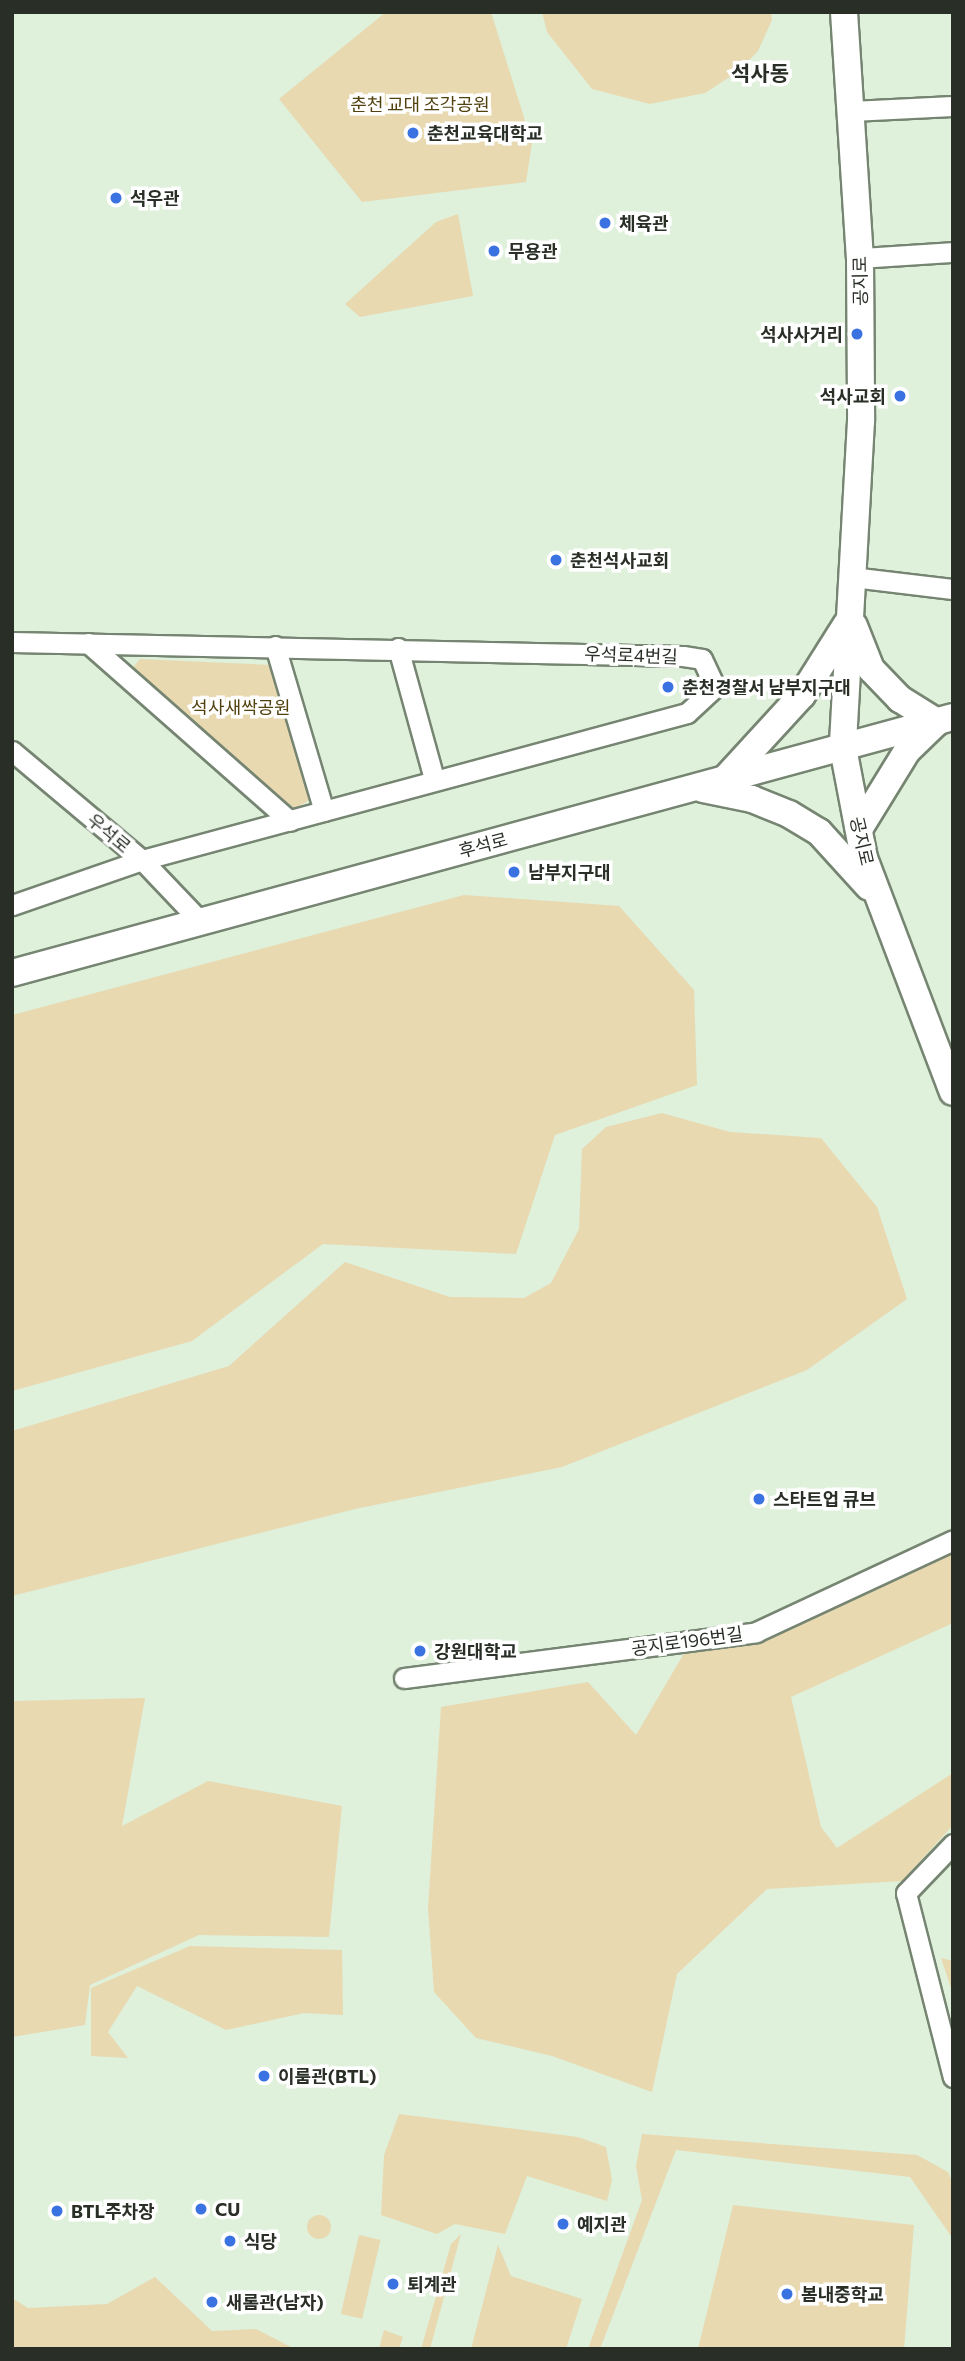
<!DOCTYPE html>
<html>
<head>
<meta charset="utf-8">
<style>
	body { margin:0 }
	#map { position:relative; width:965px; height:2361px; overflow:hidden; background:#dff0db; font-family:Commissioner,"Noto Sans KR",sans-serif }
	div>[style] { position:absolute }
	.green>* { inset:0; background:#e8d9b1; transform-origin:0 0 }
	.round { border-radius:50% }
	.roads { filter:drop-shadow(2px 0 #768572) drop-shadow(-2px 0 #768572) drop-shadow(0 2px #768572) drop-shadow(0 -2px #768572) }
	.street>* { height:19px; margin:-9.5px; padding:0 9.5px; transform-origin:9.5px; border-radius:9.5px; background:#fff }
	.secondary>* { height:26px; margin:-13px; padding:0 13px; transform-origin:13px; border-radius:13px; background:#fff }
	.dots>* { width:19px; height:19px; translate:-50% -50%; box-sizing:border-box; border:4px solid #fff; border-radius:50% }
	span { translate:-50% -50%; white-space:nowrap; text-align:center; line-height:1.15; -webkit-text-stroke:7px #fff; paint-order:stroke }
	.park-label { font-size:18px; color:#52420f }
	.poi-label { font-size:18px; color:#292f27; font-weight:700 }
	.left { translate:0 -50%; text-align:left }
	.right { translate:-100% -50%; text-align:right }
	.street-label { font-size:18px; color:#292f27 }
	.quarter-label { font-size:21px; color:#292f27; font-weight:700 }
	.frame { position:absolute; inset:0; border:14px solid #292f27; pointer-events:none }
</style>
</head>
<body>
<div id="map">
	<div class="green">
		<div style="clip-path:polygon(386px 12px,491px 12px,532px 143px,526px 182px,362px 202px,279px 99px)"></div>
		<div style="clip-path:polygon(542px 12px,771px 12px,772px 20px,758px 51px,739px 71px,705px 93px,650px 104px,592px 89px,547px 32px)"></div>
		<div style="clip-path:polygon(458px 214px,473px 296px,360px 317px,345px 304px,436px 222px)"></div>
		<div style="clip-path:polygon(140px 659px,273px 665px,314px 797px,295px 809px,131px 670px)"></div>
		<div style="clip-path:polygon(464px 895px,619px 906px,694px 990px,697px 1085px,555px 1135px,516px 1254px,323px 1244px,192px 1341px,12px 1391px,12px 1015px)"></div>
		<div style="clip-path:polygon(662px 1113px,730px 1132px,821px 1138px,877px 1207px,907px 1299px,807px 1370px,562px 1467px,355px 1509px,12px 1596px,12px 1431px,229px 1366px,345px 1262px,450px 1297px,524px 1298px,551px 1283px,579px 1229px,582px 1149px,606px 1127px)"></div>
		<div style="clip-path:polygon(953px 1533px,953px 1623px,791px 1697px,821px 1827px,837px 1848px,953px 1773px,953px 1825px,902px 1881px,767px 1889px,677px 1974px,652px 2092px,552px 2056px,476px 2038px,434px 1992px,428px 1908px,441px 1707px,588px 1682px,636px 1735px,693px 1638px,751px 1623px)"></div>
		<div style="clip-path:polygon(145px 1698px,122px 1826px,208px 1781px,342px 1806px,329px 1937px,199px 1935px,90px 1985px,85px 2025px,12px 2037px,12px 1701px)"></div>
		<div style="clip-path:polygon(190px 1946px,342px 1950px,343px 2015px,304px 2013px,226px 2030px,137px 1986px,108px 2032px,128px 2058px,91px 2056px,91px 1988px)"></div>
		<div style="clip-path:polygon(941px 1958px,953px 1961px,953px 1994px)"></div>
		<div style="clip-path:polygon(399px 2114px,578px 2137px,606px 2147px,612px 2180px,607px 2201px,527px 2176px,505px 2234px,455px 2224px,437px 2234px,381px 2215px,384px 2155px)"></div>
		<div style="clip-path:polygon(642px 2134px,917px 2155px,948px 2172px,953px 2184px,953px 2239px,910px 2177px,676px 2150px,600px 2349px,588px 2349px,642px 2200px,636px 2166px)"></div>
		<div style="clip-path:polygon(733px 2205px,914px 2225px,904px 2349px,698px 2349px)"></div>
		<div class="round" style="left:307px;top:2215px;width:24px;height:24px"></div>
		<div style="clip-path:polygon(461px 2234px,430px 2349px,421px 2349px,451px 2244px)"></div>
		<div style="left:359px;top:2235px;width:22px;height:81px;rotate:13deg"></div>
		<div style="clip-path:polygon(498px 2245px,511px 2276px,582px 2299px,566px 2349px,471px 2349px)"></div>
		<div style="clip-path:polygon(155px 2277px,212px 2331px,256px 2329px,295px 2349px,12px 2349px,12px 2298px,28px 2308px,107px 2304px)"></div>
		<div style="clip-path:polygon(384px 2330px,403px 2337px,399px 2349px,379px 2349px)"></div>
	</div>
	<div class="roads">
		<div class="street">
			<div style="left:851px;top:111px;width:102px;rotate:-2.8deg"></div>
			<div style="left:860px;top:258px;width:93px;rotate:-3.7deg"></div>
			<div style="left:852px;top:577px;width:102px;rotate:6.8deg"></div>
			<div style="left:12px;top:642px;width:671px;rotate:1.2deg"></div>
			<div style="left:683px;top:656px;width:19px;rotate:9deg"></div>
			<div style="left:702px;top:659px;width:31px;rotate:65deg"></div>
			<div style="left:715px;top:687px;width:38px;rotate:137deg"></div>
			<div style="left:687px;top:713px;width:564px;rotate:164.91deg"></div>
			<div style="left:142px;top:860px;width:138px;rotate:160.9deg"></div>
			<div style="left:88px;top:643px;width:269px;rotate:41.4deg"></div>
			<div style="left:275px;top:646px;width:172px;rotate:73.5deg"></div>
			<div style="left:398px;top:648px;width:136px;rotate:74.6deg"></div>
			<div style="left:12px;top:751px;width:170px;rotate:40deg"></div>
			<div style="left:142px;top:860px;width:84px;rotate:46.4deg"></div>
			<div style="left:404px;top:1678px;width:355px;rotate:-7.4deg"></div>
			<div style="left:756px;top:1632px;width:217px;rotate:-25deg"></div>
			<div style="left:953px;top:1844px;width:68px;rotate:133.8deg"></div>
			<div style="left:906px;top:1893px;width:190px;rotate:75.7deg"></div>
		</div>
		<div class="secondary">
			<div style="left:844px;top:12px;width:247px;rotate:86.3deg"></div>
			<div style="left:860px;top:258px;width:163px;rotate:89.6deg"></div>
			<div style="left:861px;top:421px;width:327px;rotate:93.2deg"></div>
			<div style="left:843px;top:748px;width:112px;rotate:79.2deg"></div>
			<div style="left:864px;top:858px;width:250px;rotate:69.2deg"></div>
			<div style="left:854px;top:626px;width:46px;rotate:68.4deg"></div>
			<div style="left:871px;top:669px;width:42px;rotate:46deg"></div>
			<div style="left:900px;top:699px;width:44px;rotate:31.9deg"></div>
			<div style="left:937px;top:722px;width:42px;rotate:136deg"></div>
			<div style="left:907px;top:751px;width:92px;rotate:121.6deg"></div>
			<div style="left:724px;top:780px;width:115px;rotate:-47.5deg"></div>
			<div style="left:802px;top:695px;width:83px;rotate:-57.8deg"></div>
			<div style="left:703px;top:789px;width:50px;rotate:11.5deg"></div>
			<div style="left:752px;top:799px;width:40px;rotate:22deg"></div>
			<div style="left:789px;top:814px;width:35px;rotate:31deg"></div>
			<div style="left:819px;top:832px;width:74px;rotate:47.7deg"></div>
			<div style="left:12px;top:973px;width:975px;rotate:-15.22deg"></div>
		</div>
	</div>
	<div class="dots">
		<div style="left:413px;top:133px;background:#3a72e1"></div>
		<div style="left:116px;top:198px;background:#3a72e1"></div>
		<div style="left:605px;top:223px;background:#3a72e1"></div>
		<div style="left:494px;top:251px;background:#3a72e1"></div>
		<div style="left:857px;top:334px;background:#3a72e1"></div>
		<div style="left:900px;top:396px;background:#3a72e1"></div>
		<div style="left:556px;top:560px;background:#3a72e1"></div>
		<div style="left:668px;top:687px;background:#3a72e1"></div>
		<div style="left:514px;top:872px;background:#3a72e1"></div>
		<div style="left:759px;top:1499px;background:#3a72e1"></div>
		<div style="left:420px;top:1651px;background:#3a72e1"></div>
		<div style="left:264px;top:2076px;background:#3a72e1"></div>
		<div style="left:201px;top:2209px;background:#3a72e1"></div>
		<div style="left:57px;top:2211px;background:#3a72e1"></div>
		<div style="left:563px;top:2224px;background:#3a72e1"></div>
		<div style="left:230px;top:2241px;background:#3a72e1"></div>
		<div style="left:393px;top:2284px;background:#3a72e1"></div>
		<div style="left:787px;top:2294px;background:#3a72e1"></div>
		<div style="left:212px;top:2302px;background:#3a72e1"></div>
	</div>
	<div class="park-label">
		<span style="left:420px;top:104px">춘천 교대 조각공원</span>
		<span style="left:241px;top:707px">석사새싹공원</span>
	</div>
	<div class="poi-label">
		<span class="left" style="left:427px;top:133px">춘천교육대학교</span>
		<span class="left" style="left:130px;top:198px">석우관</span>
		<span class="left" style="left:619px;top:223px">체육관</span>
		<span class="left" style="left:508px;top:251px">무용관</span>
		<span class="right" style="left:843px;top:334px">석사사거리</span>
		<span class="right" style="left:886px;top:396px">석사교회</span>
		<span class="left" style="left:570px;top:560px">춘천석사교회</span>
		<span class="left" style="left:682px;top:687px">춘천경찰서 남부지구대</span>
		<span class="left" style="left:528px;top:872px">남부지구대</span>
		<span class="left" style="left:773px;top:1499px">스타트업 큐브</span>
		<span class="left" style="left:434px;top:1651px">강원대학교</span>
		<span class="left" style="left:278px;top:2076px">이룸관(BTL)</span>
		<span class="left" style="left:215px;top:2209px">CU</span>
		<span class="left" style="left:71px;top:2211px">BTL주차장</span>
		<span class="left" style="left:577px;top:2224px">예지관</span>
		<span class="left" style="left:244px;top:2241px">식당</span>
		<span class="left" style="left:407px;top:2284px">퇴계관</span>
		<span class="left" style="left:801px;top:2294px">봄내중학교</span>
		<span class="left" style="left:226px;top:2302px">새롬관(남자)</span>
	</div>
	<div class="street-label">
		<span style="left:860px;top:281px;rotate:-91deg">공지로</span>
		<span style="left:631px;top:655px;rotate:2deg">우석로4번길</span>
		<span style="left:109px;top:833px;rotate:40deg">우석로</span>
		<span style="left:862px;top:841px;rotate:77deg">공지로</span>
		<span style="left:483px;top:845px;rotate:-15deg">후석로</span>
		<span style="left:687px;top:1641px;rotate:-8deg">공지로196번길</span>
	</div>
	<div class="quarter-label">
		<span style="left:760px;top:73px">석사동</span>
	</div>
	<div class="frame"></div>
</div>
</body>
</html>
